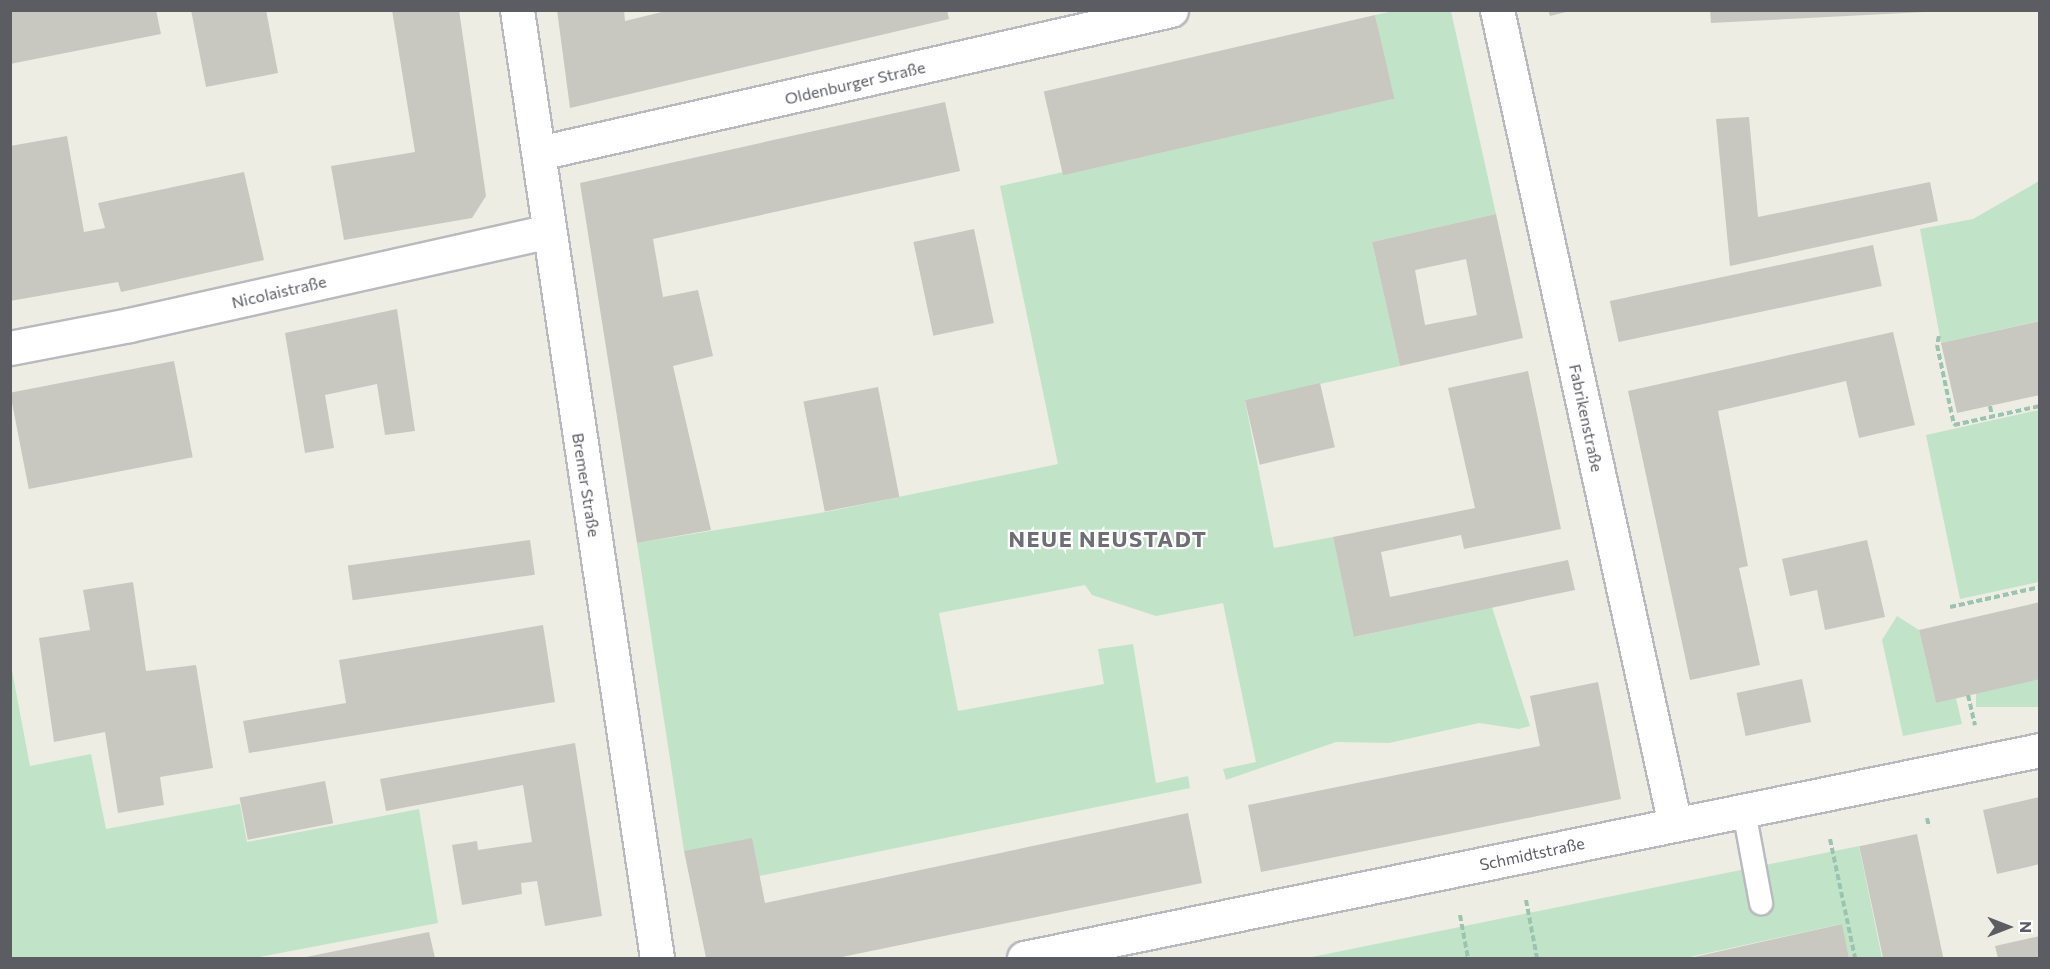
<!DOCTYPE html>
<html>
<head>
<meta charset="utf-8">
<style>
	body { margin:0 }
	#map { position:relative; width:2050px; height:969px; overflow:hidden; background:#edede3; font-family:Commissioner,sans-serif }
	div>[style] { position:absolute }
	.green>* { inset:0; background:#c1e4c9; transform-origin:0 0 }
	.building>* { inset:0; background:#c9c8c0; transform-origin:0 0 }
	.path>* { height:4px; margin-top:-2px; transform-origin:0; background:repeating-linear-gradient(90deg,#9bc4b0 0 6px,transparent 0 9px) }
	.roads { filter:drop-shadow(2px 0 #b9babf) drop-shadow(-2px 0 #b9babf) drop-shadow(0 2px #b9babf) drop-shadow(0 -2px #b9babf) }
	.service>* { height:22px; margin:-11px; padding:0 11px; transform-origin:11px; border-radius:11px; background:#fff }
	.minor>* { height:33px; margin:-16.5px; padding:0 16.5px; transform-origin:16.5px; border-radius:16.5px; background:#fff }
	span { translate:-50% -50%; white-space:nowrap; text-align:center; line-height:1.15; -webkit-text-stroke:4.5px #fff; paint-order:stroke }
	.street-label { font-size:16px; color:#5c5d63 }
	.district-label { font-size:22px; color:#6d6f75; font-weight:700; letter-spacing:1.5px }
	.frame { position:absolute; inset:0; border:12px solid #5c5d63; pointer-events:none }
	.north { position:absolute; left:1978px; top:897px; width:60px; height:60px; -webkit-text-stroke:4px #fff; paint-order:stroke; rotate:90deg; font-size:16px; font-weight:700; line-height:24px; text-align:center; color:#5c5d63 }
	.north::after { content:''; display:block; margin:auto; width:21px; height:27px; background:#5c5d63; clip-path:polygon(50% 0,100% 100%,50% 72%,0 100%) }
</style>
</head>
<body>
<div id="map">
	<div class="green">
		<div style="clip-path:polygon(1394px 11px,1451px 11px,1496px 214px,1372px 242px,1400px 366px,1245px 401px,1274px 548px,1333px 537px,1355px 637px,1492px 607px,1530px 726px,1519px 729px,1479px 723px,1389px 743px,1336px 742px,1226px 780px,1223px 769px,1256px 762px,1223px 603px,1156px 616px,1092px 595px,1085px 585px,939px 613px,958px 711px,1104px 684px,1098px 649px,1133px 644px,1156px 783px,1188px 776px,1190px 788px,759px 876px,684px 851px,637px 543px,826px 512px,1058px 464px,1000px 186px,1393px 99px,1375px 15px)"></div>
		<div style="clip-path:polygon(2039px 181px,2039px 321px,1941px 343px,1920px 229px,1973px 219px)"></div>
		<div style="clip-path:polygon(2039px 410px,2039px 582px,1960px 599px,1926px 435px)"></div>
		<div style="clip-path:polygon(1897px 616px,1919px 630px,1936px 703px,1956px 698px,1962px 724px,1903px 736px,1882px 640px)"></div>
		<div style="clip-path:polygon(10px 660px,30px 766px,91px 754px,106px 829px,240px 804px,247px 842px,419px 809px,438px 923px,254px 958px,11px 958px)"></div>
		<div style="left:2039px;top:679px;width:28px;height:63px;rotate:90deg"></div>
		<div style="clip-path:polygon(1859px 846px,1882px 958px,1849px 958px,1841px 924px,1685px 958px,1307px 958px)"></div>
	</div>
	<div class="building">
		<div style="clip-path:polygon(10px 10px,156px 10px,161px 34px,10px 64px)"></div>
		<div style="clip-path:polygon(191px 10px,266px 10px,278px 73px,206px 87px)"></div>
		<div style="clip-path:polygon(392px 10px,459px 10px,486px 196px,472px 218px,344px 240px,331px 166px,415px 152px)"></div>
		<div style="clip-path:polygon(557px 10px,624px 10px,625px 21px,670px 10px,947px 10px,949px 19px,570px 108px)"></div>
		<div style="clip-path:polygon(1548px 10px,1570px 10px,1570px 11px,1550px 16px)"></div>
		<div style="clip-path:polygon(1710px 10px,1925px 10px,1925px 12px,1711px 23px)"></div>
		<div style="left:1375px;top:15px;width:86px;height:340px;rotate:77deg"></div>
		<div style="clip-path:polygon(945px 102px,960px 171px,653px 239px,663px 297px,698px 290px,713px 356px,673px 366px,711px 530px,637px 543px,580px 183px)"></div>
		<div style="clip-path:polygon(1749px 117px,1758px 217px,1930px 182px,1938px 221px,1730px 266px,1716px 119px)"></div>
		<div style="clip-path:polygon(67px 136px,84px 232px,105px 228px,98px 203px,244px 172px,264px 260px,121px 292px,118px 282px,10px 301px,10px 146px)"></div>
		<div style="clip-path:polygon(evenodd,1496px 214px,1523px 338px,1400px 366px,1372px 242px,1496px 214px,1466px 259px,1477px 315px,1425px 325px,1415px 270px,1466px 259px)"></div>
		<div style="left:974px;top:229px;width:96px;height:62px;rotate:78deg"></div>
		<div style="left:1873px;top:245px;width:42px;height:269px;rotate:78deg"></div>
		<div style="clip-path:polygon(397px 309px,415px 431px,385px 435px,377px 384px,325px 395px,334px 448px,305px 453px,285px 333px)"></div>
		<div style="clip-path:polygon(2040px 321px,2040px 395px,1957px 413px,1941px 343px)"></div>
		<div style="clip-path:polygon(1893px 332px,1915px 425px,1859px 438px,1846px 381px,1718px 411px,1748px 566px,1739px 568px,1760px 665px,1690px 680px,1628px 391px)"></div>
		<div style="left:174px;top:361px;width:98px;height:167px;rotate:79deg"></div>
		<div style="clip-path:polygon(1528px 371px,1561px 529px,1464px 549px,1461px 535px,1381px 552px,1390px 597px,1568px 560px,1575px 590px,1354px 637px,1333px 537px,1475px 508px,1448px 388px)"></div>
		<div style="left:1320px;top:383px;width:66px;height:77px;rotate:77deg"></div>
		<div style="left:878px;top:387px;width:112px;height:76px;rotate:79deg"></div>
		<div style="left:530px;top:540px;width:35px;height:184px;rotate:82deg"></div>
		<div style="clip-path:polygon(1867px 540px,1885px 617px,1825px 630px,1817px 590px,1790px 596px,1782px 559px)"></div>
		<div style="clip-path:polygon(133px 582px,146px 671px,196px 665px,213px 768px,160px 777px,164px 805px,118px 813px,105px 732px,54px 742px,39px 638px,90px 630px,83px 590px)"></div>
		<div style="clip-path:polygon(2040px 602px,2040px 679px,1936px 703px,1919px 630px)"></div>
		<div style="clip-path:polygon(543px 625px,555px 702px,249px 753px,243px 721px,346px 703px,339px 660px)"></div>
		<div style="left:1802px;top:679px;width:44px;height:67px;rotate:78deg"></div>
		<div style="clip-path:polygon(1598px 682px,1621px 799px,1261px 872px,1248px 805px,1540px 746px,1530px 696px)"></div>
		<div style="clip-path:polygon(575px 743px,602px 916px,545px 926px,537px 881px,521px 883px,522px 894px,462px 905px,452px 845px,477px 841px,478px 850px,532px 842px,523px 785px,386px 811px,380px 779px)"></div>
		<div style="left:325px;top:781px;width:43px;height:87px;rotate:79deg"></div>
		<div style="clip-path:polygon(2040px 797px,2040px 864px,1997px 874px,1983px 810px)"></div>
		<div style="clip-path:polygon(1188px 813px,1202px 883px,837px 958px,706px 958px,684px 851px,752px 838px,765px 903px)"></div>
		<div style="left:1917px;top:834px;width:127px;height:59px;rotate:78deg"></div>
		<div style="clip-path:polygon(1842px 924px,1849px 958px,1690px 958px)"></div>
		<div style="clip-path:polygon(429px 932px,435px 958px,306px 958px,306px 957px)"></div>
		<div style="clip-path:polygon(2040px 936px,2040px 958px,1998px 958px,1995px 946px)"></div>
	</div>
	<div class="path">
		<div style="left:1939px;top:336px;width:9px;rotate:103deg"></div>
		<div style="left:1937px;top:345px;width:82px;rotate:78deg"></div>
		<div style="left:1954px;top:425px;width:88px;rotate:-12.5deg"></div>
		<div style="left:1990px;top:406px;width:10px;rotate:79deg"></div>
		<div style="left:1950px;top:607px;width:92px;rotate:-12.5deg"></div>
		<div style="left:1968px;top:695px;width:31px;rotate:77deg"></div>
		<div style="left:1927px;top:818px;width:9px;rotate:77deg"></div>
		<div style="left:1830px;top:839px;width:122px;rotate:78.1deg"></div>
		<div style="left:1526px;top:900px;width:59px;rotate:79.3deg"></div>
		<div style="left:1460px;top:915px;width:44px;rotate:79.5deg"></div>
	</div>
	<div class="roads">
		<div class="service">
			<div style="left:1744px;top:811px;width:94px;rotate:79.5deg"></div>
		</div>
		<div class="minor">
			<div style="left:517px;top:10px;width:958px;rotate:81.6deg"></div>
			<div style="left:1497px;top:10px;width:834px;rotate:77.68deg"></div>
			<div style="left:539px;top:153px;width:648px;rotate:-12.75deg"></div>
			<div style="left:10px;top:348px;width:121px;rotate:-10.9deg"></div>
			<div style="left:129px;top:325px;width:429px;rotate:-12.6deg"></div>
			<div style="left:1024px;top:958px;width:1037px;rotate:-11.57deg"></div>
		</div>
	</div>
	<div class="street-label">
		<span style="left:855px;top:83px;rotate:-13deg">Oldenburger Straße</span>
		<span style="left:279px;top:292px;rotate:-13deg">Nicolaistraße</span>
		<span style="left:1586px;top:418px;rotate:78deg">Fabrikenstraße</span>
		<span style="left:586px;top:485px;rotate:81deg">Bremer Straße</span>
		<span style="left:1532px;top:854px;rotate:-12deg">Schmidtstraße</span>
	</div>
	<div class="district-label">
		<span style="left:1108px;top:539px">NEUE NEUSTADT</span>
	</div>
	<div class="frame"></div>
	<div class="north">N</div>
</div>
</body>
</html>
